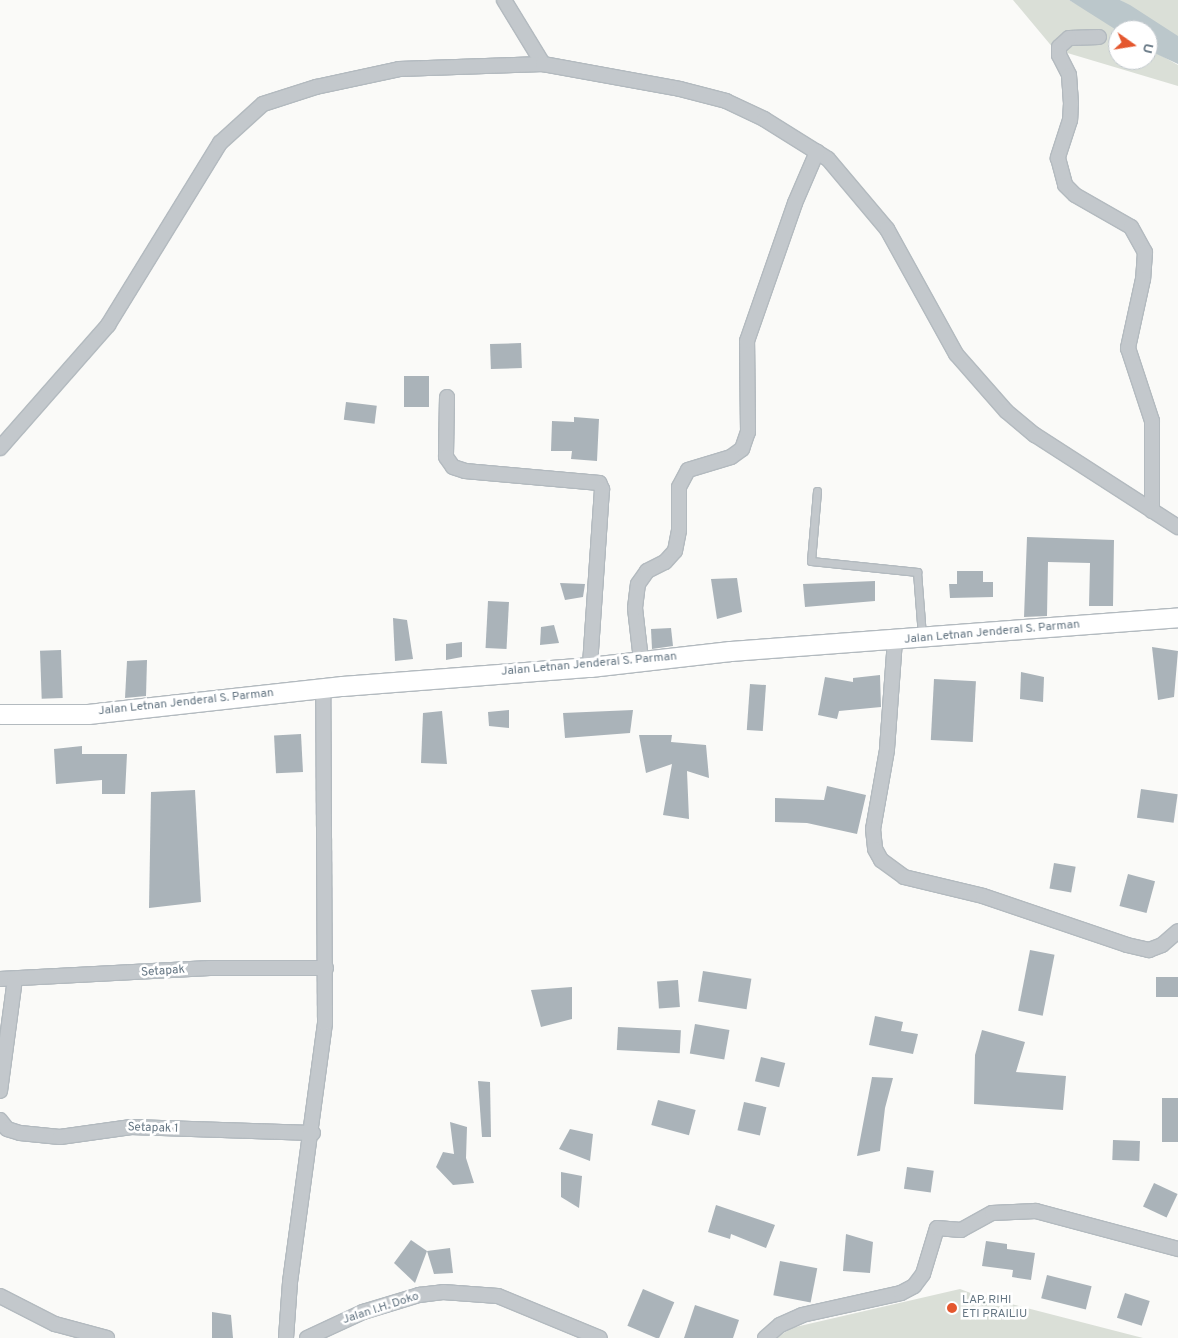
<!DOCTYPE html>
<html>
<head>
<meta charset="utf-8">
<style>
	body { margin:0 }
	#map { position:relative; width:1178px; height:1338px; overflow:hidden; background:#fafaf8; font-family:Overpass,sans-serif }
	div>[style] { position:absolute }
	.green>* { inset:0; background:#dadfd7 }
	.water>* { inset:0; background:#bbc7cb }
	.building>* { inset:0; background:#aab3b9; transform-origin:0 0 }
	.roads { filter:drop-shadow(1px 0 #b3babf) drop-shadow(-1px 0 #b3babf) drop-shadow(0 1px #b3babf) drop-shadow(0 -1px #b3babf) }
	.lane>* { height:7px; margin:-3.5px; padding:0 3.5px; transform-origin:3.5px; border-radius:3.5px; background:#c3c8cc }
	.street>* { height:14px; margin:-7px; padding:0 7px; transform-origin:7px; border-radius:7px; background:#c3c8cc }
	.secondary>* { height:19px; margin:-9.5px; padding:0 9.5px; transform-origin:9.5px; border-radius:9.5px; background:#fff }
	.dots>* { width:14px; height:14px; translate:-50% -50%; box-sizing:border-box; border:2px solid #fff; border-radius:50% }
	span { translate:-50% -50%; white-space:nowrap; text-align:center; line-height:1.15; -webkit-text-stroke:5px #fff; paint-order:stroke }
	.street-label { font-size:12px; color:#657683 }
	.poi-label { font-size:12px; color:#657683 }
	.left { translate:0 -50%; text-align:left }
	.north { position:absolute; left:1108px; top:20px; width:50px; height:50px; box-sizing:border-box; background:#fff; border:1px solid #c1c8cd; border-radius:50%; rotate:103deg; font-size:14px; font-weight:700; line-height:20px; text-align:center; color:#657683 }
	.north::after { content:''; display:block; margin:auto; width:18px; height:22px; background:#e4572e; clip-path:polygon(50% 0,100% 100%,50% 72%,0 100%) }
</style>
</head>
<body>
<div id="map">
	<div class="green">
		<div style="clip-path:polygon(1013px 0,1069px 0,1085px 9px,1118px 30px,1118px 60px,1148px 60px,1148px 48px,1178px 65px,1178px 86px,1054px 49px)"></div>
		<div style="clip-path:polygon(1120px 0,1178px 0,1178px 37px)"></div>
		<div style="clip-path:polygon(960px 1289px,976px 1295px,1143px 1338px,777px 1338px,791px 1328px)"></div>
	</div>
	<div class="water">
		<div style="clip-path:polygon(1069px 0,1120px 0,1130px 5px,1178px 36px,1178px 64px,1148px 50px,1148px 30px,1118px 31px)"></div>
	</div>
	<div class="building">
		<div style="left:521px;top:343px;width:25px;height:31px;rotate:88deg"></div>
		<div style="left:404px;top:376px;width:25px;height:31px"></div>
		<div style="left:346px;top:402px;width:31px;height:18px;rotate:7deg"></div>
		<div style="clip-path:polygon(574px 417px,599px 419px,597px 461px,571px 459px,572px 451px,551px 451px,552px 421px,574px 422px)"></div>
		<div style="clip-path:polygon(1027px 537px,1114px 540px,1113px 606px,1089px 606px,1090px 563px,1048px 562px,1047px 616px,1024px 617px)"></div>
		<div style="clip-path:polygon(957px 571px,983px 571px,983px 582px,993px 582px,993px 597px,950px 598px,949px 584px,957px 584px)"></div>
		<div style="clip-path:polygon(737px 578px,742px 612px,717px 619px,711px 579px)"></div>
		<div style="clip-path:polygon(875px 581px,875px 601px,805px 607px,803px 584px)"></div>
		<div style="clip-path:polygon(560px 583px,585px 584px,583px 597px,565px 600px)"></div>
		<div style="left:488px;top:601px;width:21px;height:47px;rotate:3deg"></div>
		<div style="clip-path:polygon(393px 618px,407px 620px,413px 659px,395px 661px)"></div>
		<div style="clip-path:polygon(554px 625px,559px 643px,540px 645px,541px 627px)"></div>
		<div style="clip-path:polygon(671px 628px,673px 646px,652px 649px,651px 629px)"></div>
		<div style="clip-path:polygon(462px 642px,462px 657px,446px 660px,446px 644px)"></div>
		<div style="clip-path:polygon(1152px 647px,1178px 651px,1174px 697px,1158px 700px)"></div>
		<div style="left:61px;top:650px;width:48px;height:21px;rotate:88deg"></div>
		<div style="clip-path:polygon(147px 660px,146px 696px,125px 698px,127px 661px)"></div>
		<div style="clip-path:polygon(1021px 672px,1044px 677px,1043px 702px,1020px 699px)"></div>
		<div style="clip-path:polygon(880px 675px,881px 707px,839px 711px,837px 719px,818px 715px,825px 677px,853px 682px,853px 678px)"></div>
		<div style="left:934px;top:679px;width:42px;height:61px;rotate:3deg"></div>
		<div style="left:750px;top:684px;width:16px;height:46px;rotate:4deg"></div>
		<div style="clip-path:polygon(509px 710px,509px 728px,489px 726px,488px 712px)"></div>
		<div style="clip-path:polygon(633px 710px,630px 733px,565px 738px,563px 713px)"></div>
		<div style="clip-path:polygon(442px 711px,447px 764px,421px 763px,423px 713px)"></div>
		<div style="left:301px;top:734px;width:38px;height:27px;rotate:87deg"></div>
		<div style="clip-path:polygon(639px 735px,672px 735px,671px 742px,706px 745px,709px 778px,687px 771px,689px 819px,663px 815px,672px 764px,646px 773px)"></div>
		<div style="clip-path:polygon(82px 746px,82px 754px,127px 754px,125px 794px,102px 794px,102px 780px,56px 784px,54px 749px)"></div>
		<div style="clip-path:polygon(827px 786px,866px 795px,857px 834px,807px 823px,775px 822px,775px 798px,824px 800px)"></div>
		<div style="left:1141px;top:789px;width:37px;height:29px;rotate:8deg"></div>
		<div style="clip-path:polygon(195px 790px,201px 902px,149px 908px,151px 792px)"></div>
		<div style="left:1054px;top:863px;width:22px;height:26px;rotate:10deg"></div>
		<div style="left:1128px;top:874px;width:28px;height:33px;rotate:15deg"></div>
		<div style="left:1030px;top:950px;width:25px;height:62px;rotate:11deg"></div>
		<div style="left:703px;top:971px;width:49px;height:31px;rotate:9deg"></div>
		<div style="left:1178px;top:977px;width:20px;height:22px;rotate:90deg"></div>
		<div style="left:678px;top:980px;width:27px;height:21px;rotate:86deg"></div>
		<div style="clip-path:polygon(572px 987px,572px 1019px,541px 1027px,531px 990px)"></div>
		<div style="clip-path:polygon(875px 1016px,903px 1022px,901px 1031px,918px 1034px,913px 1054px,869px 1045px)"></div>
		<div style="left:695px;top:1024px;width:35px;height:30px;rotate:10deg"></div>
		<div style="left:618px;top:1027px;width:63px;height:23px;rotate:3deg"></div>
		<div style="clip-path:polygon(982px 1030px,1025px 1042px,1016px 1072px,1066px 1076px,1063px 1110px,974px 1104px,975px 1055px)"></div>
		<div style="left:761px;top:1057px;width:25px;height:25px;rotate:14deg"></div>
		<div style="clip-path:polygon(872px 1077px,893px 1078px,885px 1108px,880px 1151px,857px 1156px)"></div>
		<div style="clip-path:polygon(478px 1081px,490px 1082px,491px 1137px,482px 1137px)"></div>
		<div style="left:1162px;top:1098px;width:16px;height:44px"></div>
		<div style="left:658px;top:1100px;width:39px;height:26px;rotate:15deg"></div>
		<div style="left:744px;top:1102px;width:23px;height:29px;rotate:13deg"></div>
		<div style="clip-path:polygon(450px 1122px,467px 1127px,466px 1158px,474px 1183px,453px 1185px,436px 1167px,443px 1152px,454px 1154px)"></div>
		<div style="clip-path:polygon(570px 1129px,593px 1134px,590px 1161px,559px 1149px)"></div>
		<div style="left:1113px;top:1140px;width:27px;height:20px;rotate:2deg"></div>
		<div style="left:907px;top:1167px;width:27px;height:22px;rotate:8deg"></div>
		<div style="clip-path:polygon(561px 1172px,582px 1176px,579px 1208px,561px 1197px)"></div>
		<div style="left:1154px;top:1183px;width:26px;height:26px;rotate:25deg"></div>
		<div style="clip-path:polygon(716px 1205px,775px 1225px,766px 1248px,731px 1234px,730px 1239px,708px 1232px)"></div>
		<div style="clip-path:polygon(846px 1234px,873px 1242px,870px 1273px,843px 1271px)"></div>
		<div style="clip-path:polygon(411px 1240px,427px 1251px,415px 1283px,394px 1263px)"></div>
		<div style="clip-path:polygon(986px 1241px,1007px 1244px,1007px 1249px,1035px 1253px,1031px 1280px,1012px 1277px,1013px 1270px,982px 1266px)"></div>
		<div style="clip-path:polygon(450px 1248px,453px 1273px,434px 1274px,427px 1251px)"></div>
		<div style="left:780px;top:1261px;width:38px;height:35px;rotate:11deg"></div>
		<div style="left:1047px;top:1275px;width:46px;height:24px;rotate:14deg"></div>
		<div style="left:643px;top:1289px;width:34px;height:40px;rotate:23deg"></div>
		<div style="left:1125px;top:1293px;width:26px;height:26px;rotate:18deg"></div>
		<div style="clip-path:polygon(695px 1305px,739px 1320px,733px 1338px,684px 1338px)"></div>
		<div style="clip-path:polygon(212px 1312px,231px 1315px,233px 1338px,212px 1338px)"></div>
	</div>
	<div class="roads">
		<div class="lane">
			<div style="left:817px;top:491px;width:70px;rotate:94.9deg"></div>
			<div style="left:811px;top:561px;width:107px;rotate:5.9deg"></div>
			<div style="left:917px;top:572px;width:64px;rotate:85.5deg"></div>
		</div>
		<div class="street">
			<div style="left:504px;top:0;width:75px;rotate:58.6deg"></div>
			<div style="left:1099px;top:37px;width:30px;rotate:178deg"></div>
			<div style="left:1069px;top:38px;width:13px;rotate:138deg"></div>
			<div style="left:1059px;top:47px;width:8px;rotate:90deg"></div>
			<div style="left:1059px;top:55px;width:22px;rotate:63deg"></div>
			<div style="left:1069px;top:75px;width:28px;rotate:86deg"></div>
			<div style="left:1071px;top:103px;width:17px;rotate:93deg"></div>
			<div style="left:1070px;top:120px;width:40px;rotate:108deg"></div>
			<div style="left:1058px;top:158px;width:28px;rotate:75deg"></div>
			<div style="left:1065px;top:185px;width:14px;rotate:45deg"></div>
			<div style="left:1075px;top:195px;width:64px;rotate:29.7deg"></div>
			<div style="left:1131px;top:227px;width:29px;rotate:61deg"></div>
			<div style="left:1145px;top:252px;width:27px;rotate:94deg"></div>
			<div style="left:1143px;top:279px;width:71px;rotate:102.3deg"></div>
			<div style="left:1128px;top:348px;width:77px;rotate:71.8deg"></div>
			<div style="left:1152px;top:421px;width:90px;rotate:90deg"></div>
			<div style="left:447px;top:397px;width:60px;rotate:91deg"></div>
			<div style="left:446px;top:457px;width:12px;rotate:55deg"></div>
			<div style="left:453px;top:467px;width:13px;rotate:18deg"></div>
			<div style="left:465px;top:471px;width:135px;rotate:5.1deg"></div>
			<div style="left:599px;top:483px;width:7px;rotate:63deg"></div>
			<div style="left:602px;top:489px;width:178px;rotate:93.9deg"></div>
			<div style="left:0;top:448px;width:164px;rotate:-48.7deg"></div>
			<div style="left:108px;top:325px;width:214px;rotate:-58.4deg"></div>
			<div style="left:220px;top:143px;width:58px;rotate:-42.2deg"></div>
			<div style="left:263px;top:104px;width:56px;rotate:-17.8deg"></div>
			<div style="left:316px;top:87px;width:85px;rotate:-12.2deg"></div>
			<div style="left:399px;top:69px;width:144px;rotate:-2deg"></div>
			<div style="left:543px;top:64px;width:139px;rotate:10.3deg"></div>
			<div style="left:680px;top:89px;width:48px;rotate:14.6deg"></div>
			<div style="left:726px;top:101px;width:42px;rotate:25.3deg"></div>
			<div style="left:764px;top:119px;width:75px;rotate:32deg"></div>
			<div style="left:828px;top:159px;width:92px;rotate:49.9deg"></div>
			<div style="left:887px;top:229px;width:143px;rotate:61.1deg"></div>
			<div style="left:956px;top:354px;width:76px;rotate:48.7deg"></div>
			<div style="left:1006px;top:411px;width:38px;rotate:40deg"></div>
			<div style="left:1035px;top:435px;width:170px;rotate:32.8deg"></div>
			<div style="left:895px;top:640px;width:110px;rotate:94.2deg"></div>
			<div style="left:887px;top:750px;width:80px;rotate:100deg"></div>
			<div style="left:873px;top:829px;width:20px;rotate:84deg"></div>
			<div style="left:875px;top:849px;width:13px;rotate:61deg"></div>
			<div style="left:881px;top:860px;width:29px;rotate:36deg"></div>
			<div style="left:904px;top:877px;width:81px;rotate:13.5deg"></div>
			<div style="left:983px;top:896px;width:152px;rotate:18.8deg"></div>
			<div style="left:1127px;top:945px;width:23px;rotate:13deg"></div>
			<div style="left:1149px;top:950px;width:14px;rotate:-21deg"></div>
			<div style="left:1162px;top:945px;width:21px;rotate:-41deg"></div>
			<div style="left:641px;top:660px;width:52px;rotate:-96.6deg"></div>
			<div style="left:635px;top:608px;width:24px;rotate:-83deg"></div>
			<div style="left:638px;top:584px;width:16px;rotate:-55deg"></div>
			<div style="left:647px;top:571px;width:20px;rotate:-27deg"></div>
			<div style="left:665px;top:562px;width:15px;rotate:-48deg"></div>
			<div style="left:675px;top:551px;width:21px;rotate:-79deg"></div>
			<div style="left:679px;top:530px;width:43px;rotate:-90deg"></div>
			<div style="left:679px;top:487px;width:19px;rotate:-62deg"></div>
			<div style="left:688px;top:470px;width:45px;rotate:-16.8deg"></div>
			<div style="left:731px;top:457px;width:14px;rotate:-36deg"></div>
			<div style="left:742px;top:449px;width:18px;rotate:-71deg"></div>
			<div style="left:748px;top:432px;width:91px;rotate:-90.6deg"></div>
			<div style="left:747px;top:341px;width:146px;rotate:-70.8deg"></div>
			<div style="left:795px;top:203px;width:56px;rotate:-66.7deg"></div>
			<div style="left:0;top:979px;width:210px;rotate:-3deg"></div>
			<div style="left:210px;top:968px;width:116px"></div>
			<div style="left:0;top:1091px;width:113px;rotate:-82.4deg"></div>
			<div style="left:0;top:1120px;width:11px;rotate:52deg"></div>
			<div style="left:7px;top:1129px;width:14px;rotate:17deg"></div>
			<div style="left:20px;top:1133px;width:40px;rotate:5.7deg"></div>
			<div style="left:60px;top:1137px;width:72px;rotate:-8deg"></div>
			<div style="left:131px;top:1127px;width:182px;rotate:1.9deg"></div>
			<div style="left:0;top:1296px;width:62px;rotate:27deg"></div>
			<div style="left:55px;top:1324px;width:54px;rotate:15.1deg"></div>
			<div style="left:286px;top:1338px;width:56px;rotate:-85.9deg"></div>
			<div style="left:290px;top:1282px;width:261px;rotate:-82.3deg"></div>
			<div style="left:325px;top:1023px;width:335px;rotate:-90.3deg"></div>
			<div style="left:307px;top:1338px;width:62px;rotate:-24.9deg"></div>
			<div style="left:363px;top:1312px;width:59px;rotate:-16.9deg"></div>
			<div style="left:419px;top:1295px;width:24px;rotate:-7deg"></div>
			<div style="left:443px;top:1292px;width:55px;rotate:4.2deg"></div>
			<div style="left:498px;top:1296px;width:110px;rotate:22.4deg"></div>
			<div style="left:765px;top:1338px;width:20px;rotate:-41deg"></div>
			<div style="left:780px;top:1325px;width:24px;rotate:-24deg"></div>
			<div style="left:802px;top:1315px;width:101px;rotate:-12.5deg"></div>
			<div style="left:901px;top:1293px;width:15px;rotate:-28deg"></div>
			<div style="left:914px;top:1286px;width:15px;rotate:-53deg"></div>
			<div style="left:923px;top:1274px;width:48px;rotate:-73.1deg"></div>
			<div style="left:937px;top:1228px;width:24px;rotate:5deg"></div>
			<div style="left:961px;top:1230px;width:35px;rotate:-29deg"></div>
			<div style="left:992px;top:1213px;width:44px;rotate:-2.6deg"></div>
			<div style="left:1036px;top:1211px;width:147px;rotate:15deg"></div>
		</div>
		<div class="secondary">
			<div style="left:0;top:714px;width:88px"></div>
			<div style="left:88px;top:714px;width:256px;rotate:-6.3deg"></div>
			<div style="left:342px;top:686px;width:249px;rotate:-4.4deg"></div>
			<div style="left:590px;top:667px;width:141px;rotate:-6.5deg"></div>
			<div style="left:730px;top:651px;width:449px;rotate:-4.3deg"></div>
		</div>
	</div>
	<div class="dots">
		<div style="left:952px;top:1308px;background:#e4572e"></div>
	</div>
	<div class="street-label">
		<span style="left:992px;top:633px;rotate:-5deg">Jalan Letnan Jenderal S. Parman</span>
		<span style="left:589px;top:665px;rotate:-5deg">Jalan Letnan Jenderal S. Parman</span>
		<span style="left:186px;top:703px;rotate:-6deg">Jalan Letnan Jenderal S. Parman</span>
		<span style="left:163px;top:972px;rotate:-4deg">Setapak</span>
		<span style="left:153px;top:1129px;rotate:2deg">Setapak 1</span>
		<span style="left:381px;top:1309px;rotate:-18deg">Jalan I.H. Doko</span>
	</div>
	<div class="poi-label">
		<span class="left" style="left:962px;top:1308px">LAP. RIHI<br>ETI PRAILIU</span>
	</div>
	<div class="north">U</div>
</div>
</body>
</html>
